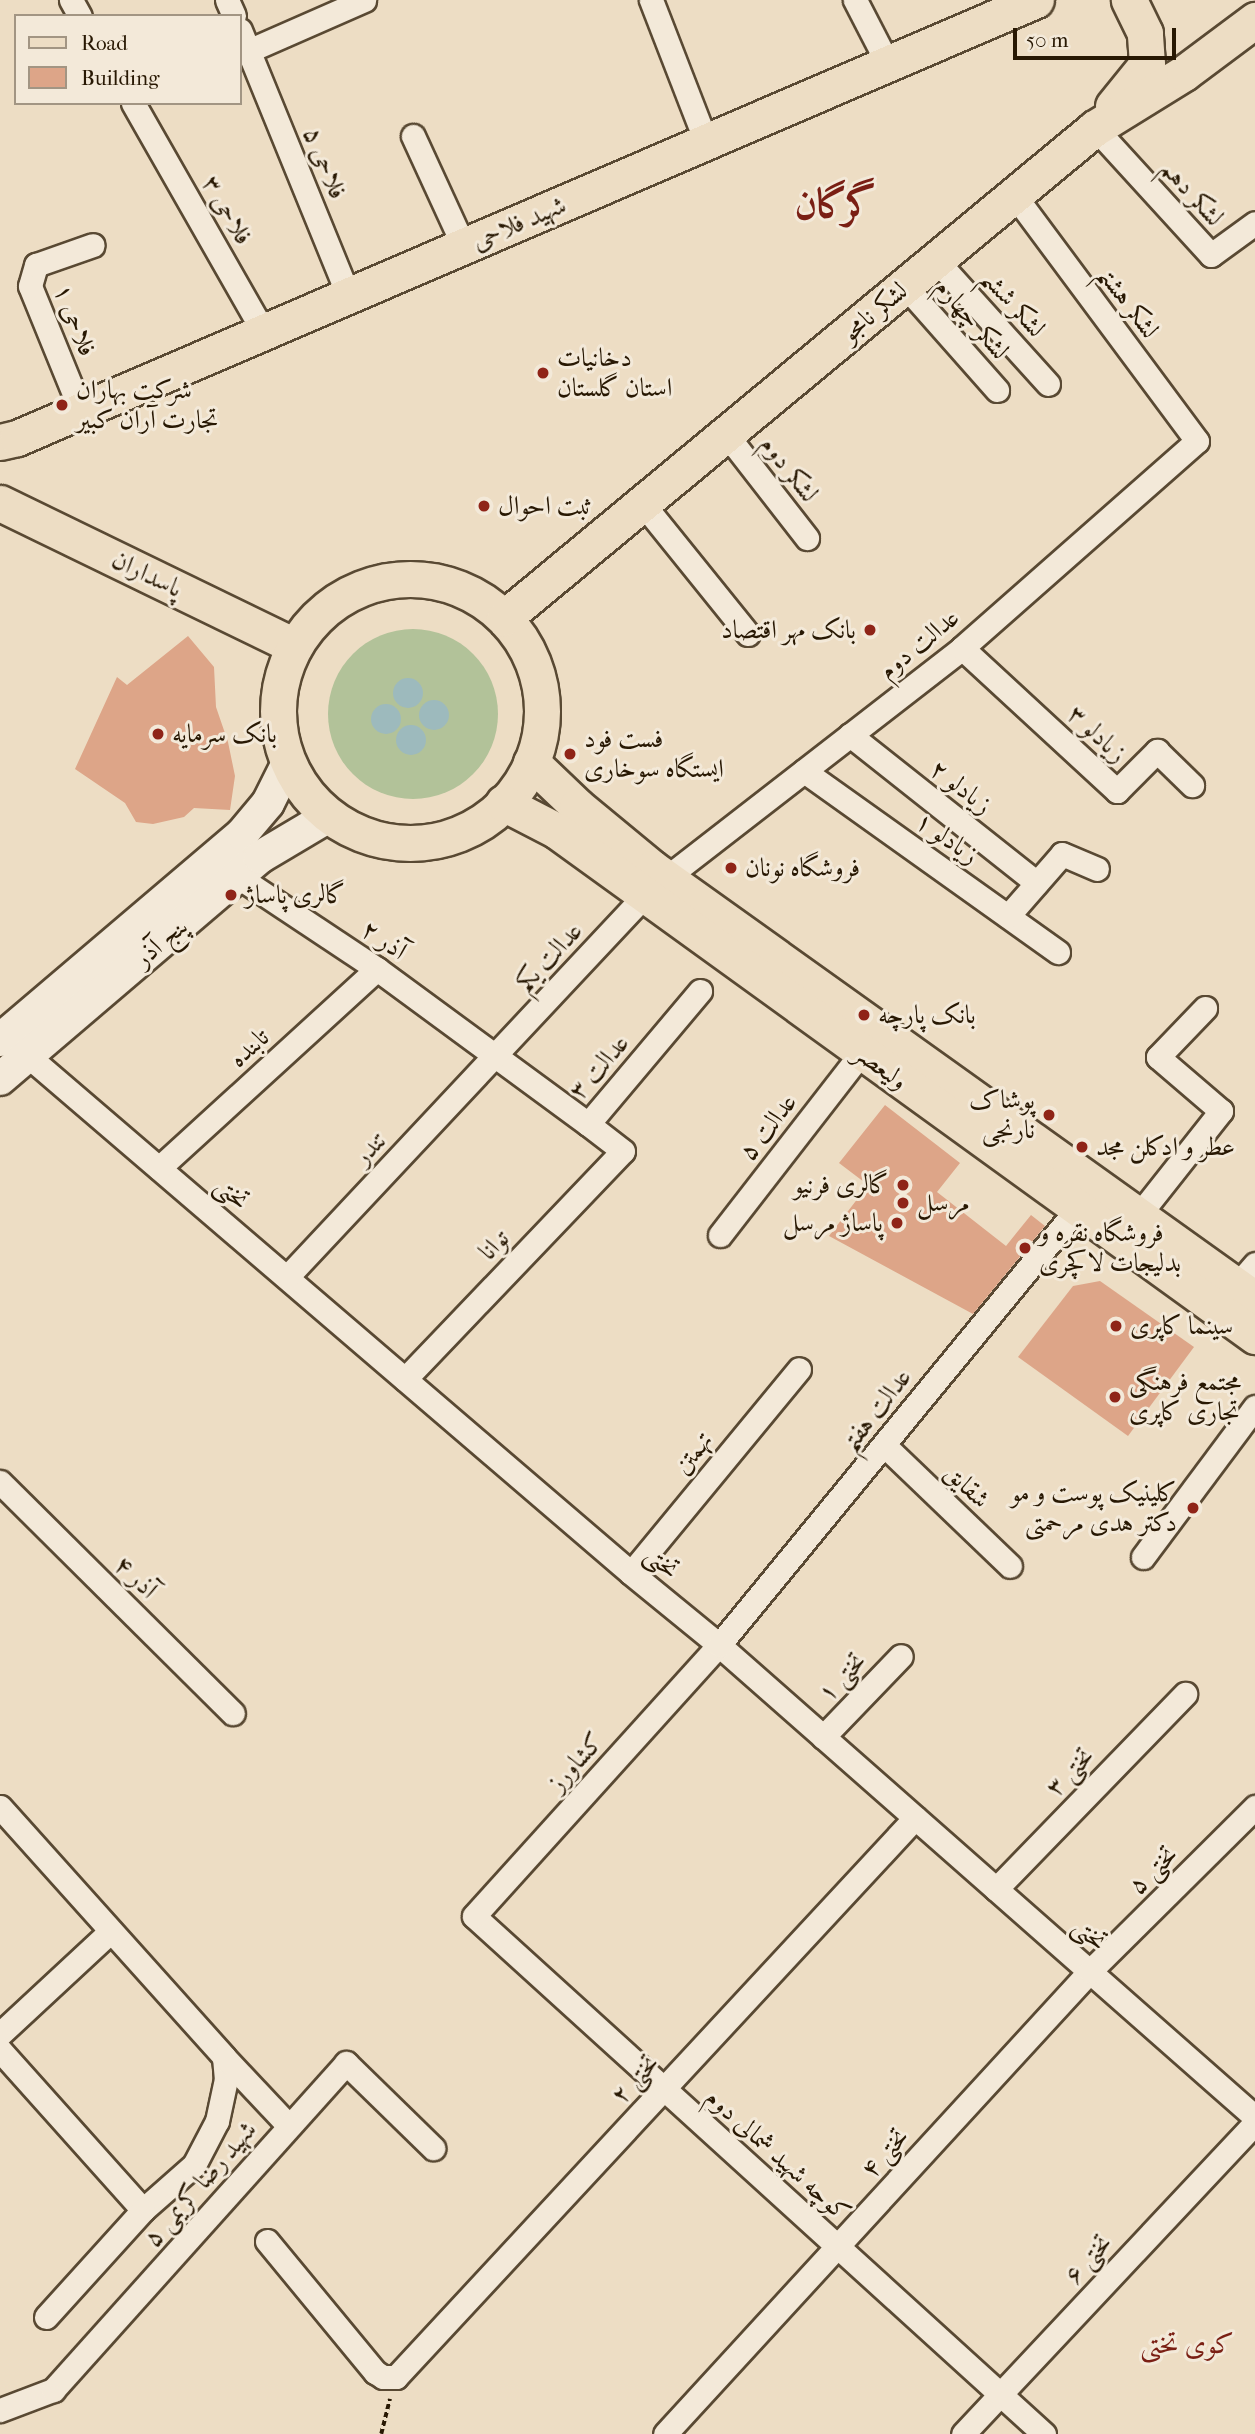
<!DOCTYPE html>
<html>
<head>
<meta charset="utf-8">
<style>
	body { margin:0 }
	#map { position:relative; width:1255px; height:2434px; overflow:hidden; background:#edddc4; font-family:"IM FELL French Canon",Amiri,serif }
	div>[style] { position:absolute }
	.green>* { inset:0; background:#b2c299 }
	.round { border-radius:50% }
	.water>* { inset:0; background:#9dbabd }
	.building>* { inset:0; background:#dda588 }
	.path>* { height:3.5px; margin-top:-1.75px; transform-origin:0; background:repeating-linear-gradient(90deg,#281803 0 5px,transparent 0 8.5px) }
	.roads { filter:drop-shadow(2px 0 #594933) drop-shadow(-2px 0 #594933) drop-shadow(0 2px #594933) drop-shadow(0 -2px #594933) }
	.minor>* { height:23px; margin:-11.5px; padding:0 11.5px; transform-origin:11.5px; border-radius:11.5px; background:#f3e9d9 }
	.secondary>* { height:32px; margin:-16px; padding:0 16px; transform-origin:16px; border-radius:16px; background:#f3e9d9 }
	.primary>* { height:35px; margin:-17.5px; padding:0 17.5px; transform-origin:17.5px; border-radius:17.5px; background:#edddc4 }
	.primary>.ring { margin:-17.5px; padding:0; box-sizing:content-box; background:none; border:35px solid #edddc4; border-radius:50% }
	.dots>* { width:19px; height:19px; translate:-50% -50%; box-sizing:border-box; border:4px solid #f3e9d9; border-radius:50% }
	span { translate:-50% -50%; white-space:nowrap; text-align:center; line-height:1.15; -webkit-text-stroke:6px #f3e9d9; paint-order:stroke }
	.street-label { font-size:26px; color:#281803 }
	.poi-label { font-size:26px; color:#281803 }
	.left { translate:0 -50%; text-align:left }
	.right { translate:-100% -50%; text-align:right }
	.neighbourhood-label { font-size:28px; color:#7a1f14 }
	.town-label { font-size:40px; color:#7a1f14; font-weight:700 }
	.legend { position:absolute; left:14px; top:14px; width:228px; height:91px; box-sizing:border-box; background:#f3e9d9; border:2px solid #a29583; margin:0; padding:9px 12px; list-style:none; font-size:21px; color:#281803 }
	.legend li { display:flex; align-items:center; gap:14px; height:35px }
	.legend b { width:35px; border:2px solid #a29583 }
	.scale { position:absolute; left:1013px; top:28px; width:163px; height:32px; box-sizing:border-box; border:4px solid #281803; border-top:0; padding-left:9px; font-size:21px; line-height:24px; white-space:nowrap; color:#281803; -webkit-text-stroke:5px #f3e9d9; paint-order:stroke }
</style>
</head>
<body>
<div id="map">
	<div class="green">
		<div class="round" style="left:328px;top:629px;width:170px;height:170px"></div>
	</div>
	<div class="water">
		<div class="round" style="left:393px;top:678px;width:30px;height:30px"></div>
		<div class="round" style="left:419px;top:700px;width:30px;height:30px"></div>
		<div class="round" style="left:371px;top:704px;width:30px;height:30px"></div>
		<div class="round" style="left:396px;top:725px;width:30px;height:30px"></div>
	</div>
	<div class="building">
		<div style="clip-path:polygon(188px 636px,214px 667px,216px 707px,228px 742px,235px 776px,230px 810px,194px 808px,184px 817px,153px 824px,136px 822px,125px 803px,75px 769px,117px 677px,127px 685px)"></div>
		<div style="clip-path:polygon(885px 1105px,960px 1163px,937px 1192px,1006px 1246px,1031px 1215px,1045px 1226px,973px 1314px,829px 1236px,868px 1185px,839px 1163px)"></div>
		<div style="clip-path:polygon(1100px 1281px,1194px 1347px,1128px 1436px,1018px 1357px,1073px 1286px)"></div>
	</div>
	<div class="path">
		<div style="left:381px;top:2434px;width:36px;rotate:-76deg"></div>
	</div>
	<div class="roads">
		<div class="minor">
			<div style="left:71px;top:0;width:18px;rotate:61deg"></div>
			<div style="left:227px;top:0;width:17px;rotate:66deg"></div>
			<div style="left:651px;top:0;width:152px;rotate:68.8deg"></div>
			<div style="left:855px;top:0;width:72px;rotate:62.7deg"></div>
			<div style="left:240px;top:30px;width:288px;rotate:67.8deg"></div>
			<div style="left:248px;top:51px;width:127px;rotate:-23.7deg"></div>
			<div style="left:133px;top:103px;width:265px;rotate:60.3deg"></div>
			<div style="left:1095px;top:128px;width:172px;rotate:47.6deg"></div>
			<div style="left:1211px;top:255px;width:54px;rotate:-36deg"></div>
			<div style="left:413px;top:136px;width:122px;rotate:65.3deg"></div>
			<div style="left:936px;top:260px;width:167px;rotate:47.9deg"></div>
			<div style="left:905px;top:286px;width:139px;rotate:48.5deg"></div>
			<div style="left:81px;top:411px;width:135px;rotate:-112.2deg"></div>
			<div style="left:30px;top:286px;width:22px;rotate:-74deg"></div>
			<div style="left:36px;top:265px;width:60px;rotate:-19.3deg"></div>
			<div style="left:726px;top:434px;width:132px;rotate:52.1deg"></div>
			<div style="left:643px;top:504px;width:167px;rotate:51.1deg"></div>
			<div style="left:962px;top:648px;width:211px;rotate:42.7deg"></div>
			<div style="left:1117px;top:791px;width:57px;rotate:-45deg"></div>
			<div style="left:1157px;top:751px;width:49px;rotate:44.2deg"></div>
			<div style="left:850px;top:735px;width:238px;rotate:38.4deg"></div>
			<div style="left:804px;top:771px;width:312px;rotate:35.5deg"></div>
			<div style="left:237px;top:876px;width:168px;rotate:33.6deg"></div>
			<div style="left:377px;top:969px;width:262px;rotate:36.3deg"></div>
			<div style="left:588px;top:1124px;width:174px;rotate:-49.9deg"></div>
			<div style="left:666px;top:878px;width:375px;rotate:-37.8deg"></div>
			<div style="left:962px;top:648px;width:313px;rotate:-41.4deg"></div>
			<div style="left:1197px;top:441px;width:307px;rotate:-126.6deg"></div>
			<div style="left:1008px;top:916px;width:82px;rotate:-48.9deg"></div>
			<div style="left:1062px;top:854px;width:38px;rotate:23deg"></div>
			<div style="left:28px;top:1056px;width:794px;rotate:40.61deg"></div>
			<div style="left:631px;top:1573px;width:114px;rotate:39.3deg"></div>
			<div style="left:719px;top:1645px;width:714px;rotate:41.37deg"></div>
			<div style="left:159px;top:1168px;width:295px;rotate:-42.4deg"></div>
			<div style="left:1138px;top:1216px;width:134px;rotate:-51.7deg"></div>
			<div style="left:1221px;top:1111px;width:83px;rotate:-139.4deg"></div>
			<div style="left:1158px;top:1057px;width:68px;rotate:-46.2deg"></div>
			<div style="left:720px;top:1235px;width:230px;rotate:-52.2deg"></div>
			<div style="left:287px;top:1277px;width:522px;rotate:-46.86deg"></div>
			<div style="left:1236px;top:1286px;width:29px;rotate:-49deg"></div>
			<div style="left:405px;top:1379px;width:315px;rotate:-46.3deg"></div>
			<div style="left:623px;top:1151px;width:44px;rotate:-142.4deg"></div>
			<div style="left:885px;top:1446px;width:173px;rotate:43.8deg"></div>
			<div style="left:0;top:1482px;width:328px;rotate:44.8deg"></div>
			<div style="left:1143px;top:1557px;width:187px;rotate:-53.3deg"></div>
			<div style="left:631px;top:1573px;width:264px;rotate:-50.5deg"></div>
			<div style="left:823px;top:1737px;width:112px;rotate:-46.1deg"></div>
			<div style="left:0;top:1807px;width:336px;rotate:48.1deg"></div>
			<div style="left:224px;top:2057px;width:22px;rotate:85deg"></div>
			<div style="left:226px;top:2079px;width:43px;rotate:102.1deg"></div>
			<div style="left:217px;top:2121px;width:50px;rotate:117.6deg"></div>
			<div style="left:194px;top:2165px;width:68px;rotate:138.6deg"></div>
			<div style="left:143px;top:2210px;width:215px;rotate:-131.8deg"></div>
			<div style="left:996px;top:1889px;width:272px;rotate:-45.9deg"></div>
			<div style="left:0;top:2034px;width:151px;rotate:-42.9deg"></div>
			<div style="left:224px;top:2057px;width:93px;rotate:46.7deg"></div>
			<div style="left:267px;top:2241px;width:170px;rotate:50.5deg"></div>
			<div style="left:375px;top:2372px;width:9px;rotate:32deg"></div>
			<div style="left:383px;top:2377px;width:13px"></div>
			<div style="left:396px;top:2377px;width:763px;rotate:-47.13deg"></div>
			<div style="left:46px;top:2317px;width:144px;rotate:-47.8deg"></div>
			<div style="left:0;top:2410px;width:57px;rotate:-20.7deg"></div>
			<div style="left:53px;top:2390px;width:439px;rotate:-48.1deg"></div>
			<div style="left:346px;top:2063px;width:122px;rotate:44.3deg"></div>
			<div style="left:665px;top:2434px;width:628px;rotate:-47.45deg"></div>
			<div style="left:1090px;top:1971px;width:233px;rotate:-44.8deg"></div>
			<div style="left:963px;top:2434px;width:427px;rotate:-46.8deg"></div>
			<div style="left:1044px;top:2434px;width:770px;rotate:-137.74deg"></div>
			<div style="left:474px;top:1916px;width:365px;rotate:-47.9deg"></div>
			<div style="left:719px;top:1645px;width:564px;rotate:-50.61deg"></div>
		</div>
		<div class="secondary">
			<div style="left:0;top:1040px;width:318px;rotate:-40.4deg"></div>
			<div style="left:242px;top:834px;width:40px;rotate:-50deg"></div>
			<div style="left:268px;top:803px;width:45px;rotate:-63.4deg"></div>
			<div style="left:0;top:1079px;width:342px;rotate:-40.5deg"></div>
			<div style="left:260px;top:857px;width:80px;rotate:-30.7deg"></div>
		</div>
		<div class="primary">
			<div style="left:1113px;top:106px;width:54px;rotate:-51deg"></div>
			<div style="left:1147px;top:64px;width:31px;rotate:-94deg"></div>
			<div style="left:1145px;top:33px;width:37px;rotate:-116deg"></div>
			<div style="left:0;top:442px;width:17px;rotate:-13deg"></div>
			<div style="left:17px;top:438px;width:1109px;rotate:-23.26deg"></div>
			<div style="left:0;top:503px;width:327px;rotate:25.9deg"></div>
			<div class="ring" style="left:278px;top:579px;width:229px;height:229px"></div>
			<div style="left:504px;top:618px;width:768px;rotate:-39.66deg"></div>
			<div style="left:1095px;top:128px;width:105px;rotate:-31.7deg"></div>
			<div style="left:1184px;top:73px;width:89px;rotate:-36.7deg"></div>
			<div style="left:531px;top:762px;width:64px;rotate:43.7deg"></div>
			<div style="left:577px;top:806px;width:97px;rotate:39.6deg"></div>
			<div style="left:652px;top:868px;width:741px;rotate:35.56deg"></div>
			<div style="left:503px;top:803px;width:61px;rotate:27.4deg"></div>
			<div style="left:557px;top:831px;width:862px;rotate:35.89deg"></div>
		</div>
	</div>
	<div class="dots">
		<div style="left:543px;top:373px;background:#8f2418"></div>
		<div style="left:62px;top:405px;background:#8f2418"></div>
		<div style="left:484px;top:506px;background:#8f2418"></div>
		<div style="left:870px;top:630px;background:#8f2418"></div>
		<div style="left:158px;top:734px;background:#8f2418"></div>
		<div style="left:570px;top:754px;background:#8f2418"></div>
		<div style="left:731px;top:868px;background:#8f2418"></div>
		<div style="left:231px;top:895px;background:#8f2418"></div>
		<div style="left:864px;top:1015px;background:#8f2418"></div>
		<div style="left:1049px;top:1115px;background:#8f2418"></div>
		<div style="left:1082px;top:1147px;background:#8f2418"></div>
		<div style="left:903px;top:1185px;background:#8f2418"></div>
		<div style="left:903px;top:1203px;background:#8f2418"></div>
		<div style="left:897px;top:1223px;background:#8f2418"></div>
		<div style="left:1025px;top:1248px;background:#8f2418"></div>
		<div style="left:1116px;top:1326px;background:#8f2418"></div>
		<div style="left:1115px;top:1397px;background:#8f2418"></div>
		<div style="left:1193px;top:1508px;background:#8f2418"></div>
	</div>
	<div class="street-label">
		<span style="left:325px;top:163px;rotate:68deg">۵ فلاحی</span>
		<span style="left:1192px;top:193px;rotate:48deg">لشکر دهم</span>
		<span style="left:227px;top:210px;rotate:60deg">۳ فلاحی</span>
		<span style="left:519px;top:223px;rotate:-23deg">شهید فلاحی</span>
		<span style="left:1128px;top:302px;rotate:53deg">لشکر هشتم</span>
		<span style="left:1013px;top:303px;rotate:48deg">لشکر ششم</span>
		<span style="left:874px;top:312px;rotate:-40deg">لشکر نامجو</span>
		<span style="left:972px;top:319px;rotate:49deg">لشکر چهارم</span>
		<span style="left:75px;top:320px;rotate:69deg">۱ فلاحی</span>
		<span style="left:789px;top:469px;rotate:52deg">لشکر دوم</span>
		<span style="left:147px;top:574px;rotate:26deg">پاسداران</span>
		<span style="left:919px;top:644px;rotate:-39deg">عدالت دوم</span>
		<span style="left:1097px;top:734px;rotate:43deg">زیادلو ۳</span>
		<span style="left:961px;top:787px;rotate:38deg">زیادلو ۲</span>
		<span style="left:947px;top:838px;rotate:35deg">زیادلو ۱</span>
		<span style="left:384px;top:940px;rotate:35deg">۲ آذر</span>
		<span style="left:161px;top:942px;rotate:-41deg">پنج آذر</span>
		<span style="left:549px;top:957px;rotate:-47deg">عدالت یکم</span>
		<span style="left:249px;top:1048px;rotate:-42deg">تابنده</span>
		<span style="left:599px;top:1067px;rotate:-49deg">عدالت ۳</span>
		<span style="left:881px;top:1067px;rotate:36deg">ولیعصر</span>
		<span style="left:768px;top:1127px;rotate:-52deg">عدالت ۵</span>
		<span style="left:370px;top:1148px;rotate:-47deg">تندر</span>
		<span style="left:232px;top:1193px;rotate:41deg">تختی</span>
		<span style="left:494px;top:1245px;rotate:-46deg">توانا</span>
		<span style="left:876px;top:1410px;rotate:-52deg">عدالت هفتم</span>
		<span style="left:693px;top:1453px;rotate:-51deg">تهمتن</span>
		<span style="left:967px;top:1486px;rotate:44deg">شقایق</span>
		<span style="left:662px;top:1562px;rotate:40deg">تختی</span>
		<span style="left:136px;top:1577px;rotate:45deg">آذر ۴</span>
		<span style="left:842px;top:1677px;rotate:-46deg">۱ تختی</span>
		<span style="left:576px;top:1762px;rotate:-48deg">کشاورز</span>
		<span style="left:1070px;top:1772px;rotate:-46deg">تختی ۳</span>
		<span style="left:1153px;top:1870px;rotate:-44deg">۵ تختی</span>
		<span style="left:1090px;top:1934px;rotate:41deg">تختی</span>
		<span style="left:635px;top:2079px;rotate:-47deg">تختی ۲</span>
		<span style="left:885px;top:2153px;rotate:-48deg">تختی ۴</span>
		<span style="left:778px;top:2155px;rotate:42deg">کوچه شهید شمالی دوم</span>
		<span style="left:200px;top:2184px;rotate:-49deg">شهید رضا کریمی ۵</span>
		<span style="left:1088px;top:2259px;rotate:-47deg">تختی ۶</span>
	</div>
	<div class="poi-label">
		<span class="left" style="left:557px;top:373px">دخانیات<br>استان گلستان</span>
		<span class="left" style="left:76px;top:405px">شرکت بهاران<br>تجارت آران کبیر</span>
		<span class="left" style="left:498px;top:506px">ثبت احوال</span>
		<span class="right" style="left:856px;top:630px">بانک مهر اقتصاد</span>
		<span class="left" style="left:172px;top:734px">بانک سرمایه</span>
		<span class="left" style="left:584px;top:754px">فست فود<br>ایستگاه سوخاری</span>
		<span class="left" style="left:745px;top:868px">فروشگاه نونان</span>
		<span class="left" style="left:245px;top:895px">گالری پاساژ</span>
		<span class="left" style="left:878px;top:1015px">بانک پارچه</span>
		<span class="right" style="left:1035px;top:1115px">پوشاک<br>نارنجی</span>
		<span class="left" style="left:1096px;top:1147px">عطر و ادکلن مجد</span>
		<span class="right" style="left:889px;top:1185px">گالری فرنیو</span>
		<span class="left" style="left:917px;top:1203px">مرسل</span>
		<span class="right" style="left:883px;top:1223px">پاساژ مرسل</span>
		<span class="left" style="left:1039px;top:1248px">فروشگاه نقره و<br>بدلیجات لاکچری</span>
		<span class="left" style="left:1130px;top:1326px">سینما کاپری</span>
		<span class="left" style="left:1129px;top:1397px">مجتمع فرهنگی<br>تجاری کاپری</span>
		<span class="right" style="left:1177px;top:1508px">کلینیک پوست و مو<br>دکتر هدی مرحمتی</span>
	</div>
	<div class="neighbourhood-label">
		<span style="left:1187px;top:2344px">کوی تختی</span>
	</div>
	<div class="town-label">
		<span style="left:835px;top:204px">گرگان</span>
	</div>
	<ul class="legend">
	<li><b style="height:9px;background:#edddc4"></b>Road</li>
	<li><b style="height:19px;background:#dda588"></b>Building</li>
	</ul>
	<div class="scale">50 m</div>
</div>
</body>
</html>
